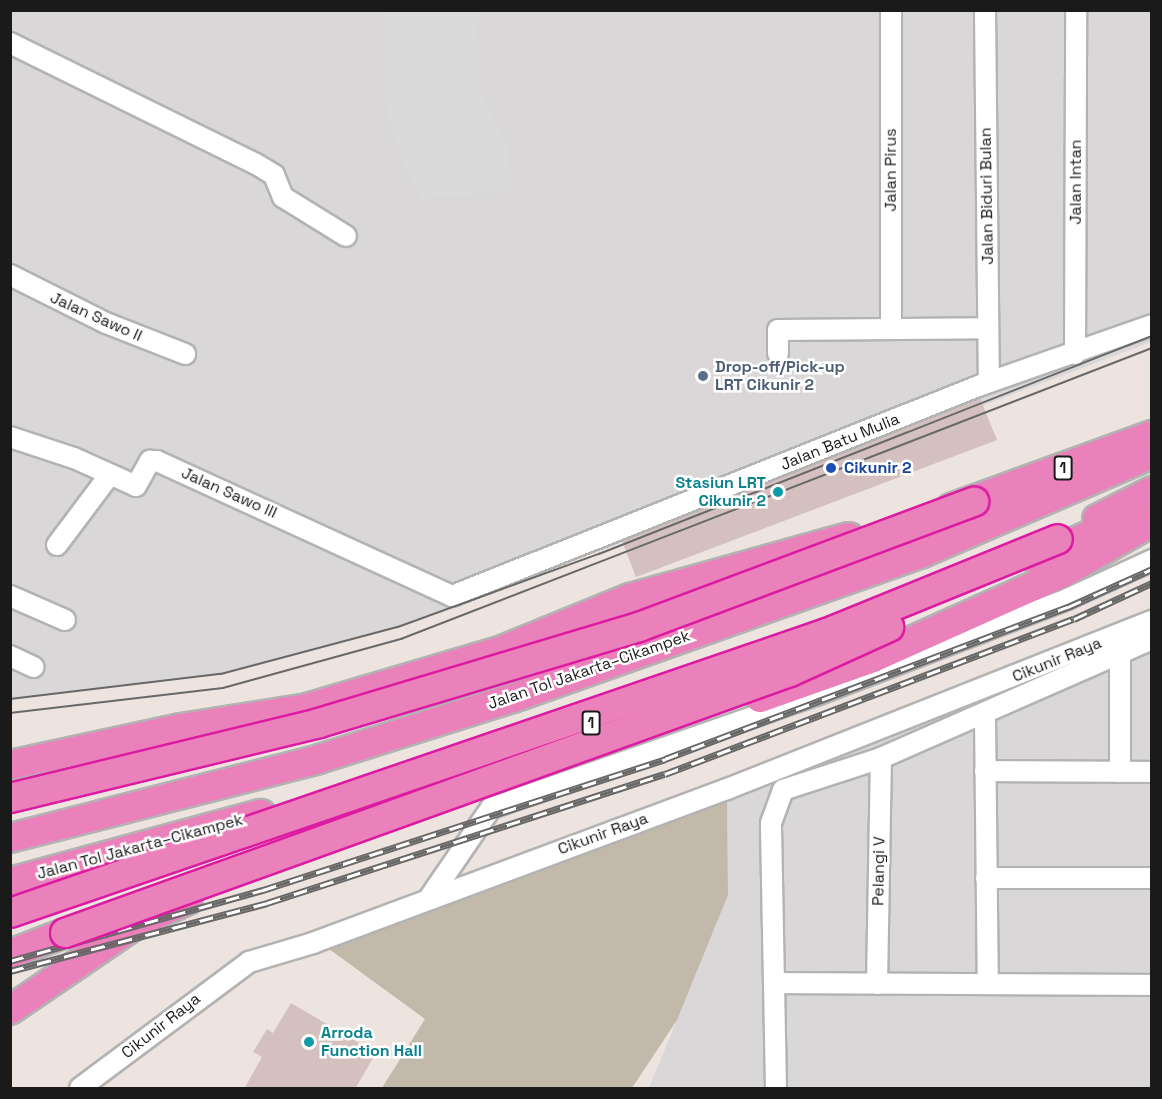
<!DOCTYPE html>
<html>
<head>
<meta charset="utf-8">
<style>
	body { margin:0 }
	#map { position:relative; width:1162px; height:1099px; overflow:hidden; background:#ede3df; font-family:"Space Grotesk",sans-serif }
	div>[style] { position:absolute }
	.residential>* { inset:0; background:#d9d7d8 }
	.construction>* { inset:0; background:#c2b9aa }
	.parking>* { inset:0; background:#dadada }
	.building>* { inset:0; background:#d4c1bf }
	.roads { filter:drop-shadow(2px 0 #b3b3b3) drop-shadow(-2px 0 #b3b3b3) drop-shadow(0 2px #b3b3b3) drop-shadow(0 -2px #b3b3b3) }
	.minor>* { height:20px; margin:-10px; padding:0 10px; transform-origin:10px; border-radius:10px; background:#fff }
	.highway>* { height:28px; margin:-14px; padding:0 14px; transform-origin:14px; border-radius:14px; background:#ea81ba }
	.tram>* { height:1.5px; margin:-0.75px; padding:0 0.75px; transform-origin:0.75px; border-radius:0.75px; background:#686868 }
	.rail>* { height:7px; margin-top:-3.5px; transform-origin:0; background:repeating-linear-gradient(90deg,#fff 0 14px,#686868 0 28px); box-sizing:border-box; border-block:2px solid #686868 }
	.bridges { filter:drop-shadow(2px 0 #dc1ba2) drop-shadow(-2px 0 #dc1ba2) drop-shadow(0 2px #dc1ba2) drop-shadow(0 -2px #dc1ba2) }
	.highway-bridge>* { height:28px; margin:-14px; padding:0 14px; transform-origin:14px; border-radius:14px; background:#ea81ba }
	.dots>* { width:16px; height:16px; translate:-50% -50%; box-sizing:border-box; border:3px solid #fff; border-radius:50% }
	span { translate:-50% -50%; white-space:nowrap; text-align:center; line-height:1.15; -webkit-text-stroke:5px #fff; paint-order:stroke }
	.shield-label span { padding:2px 4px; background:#fff; border:2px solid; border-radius:4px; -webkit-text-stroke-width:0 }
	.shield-label { font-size:15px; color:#1a1a1a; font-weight:700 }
	.street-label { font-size:16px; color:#1a1a1a }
	.service-label { font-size:16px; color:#4e5e75; font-weight:700 }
	.left { translate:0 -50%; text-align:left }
	.transit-label { font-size:16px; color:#164399; font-weight:700 }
	.culture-label { font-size:16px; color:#0d838f; font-weight:700 }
	.right { translate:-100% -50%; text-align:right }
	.frame { position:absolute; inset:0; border:12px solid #1a1a1a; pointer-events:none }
</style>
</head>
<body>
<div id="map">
	<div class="residential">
		<div style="clip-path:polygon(11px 11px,1151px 11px,1151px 342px,398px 627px,221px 674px,11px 699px)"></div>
		<div style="clip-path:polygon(1151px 621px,1151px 1088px,649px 1088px,728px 895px,727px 789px)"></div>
	</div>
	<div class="construction">
		<div style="clip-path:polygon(727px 797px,728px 895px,677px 1020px,632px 1088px,382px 1088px,425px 1019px,325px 946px)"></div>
	</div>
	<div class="parking">
		<div style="clip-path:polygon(385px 11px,484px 11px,478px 24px,481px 94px,510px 152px,511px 191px,423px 199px,401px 158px,382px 93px)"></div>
	</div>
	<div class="building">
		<div style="clip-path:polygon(980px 398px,997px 440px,636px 577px,622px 541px)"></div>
		<div style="clip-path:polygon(291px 1003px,376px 1053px,355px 1089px,244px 1089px,262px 1057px,253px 1052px,267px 1029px,273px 1033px)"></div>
	</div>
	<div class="roads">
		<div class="minor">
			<div style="left:891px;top:10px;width:319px;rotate:90deg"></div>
			<div style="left:985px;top:10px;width:372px;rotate:89.4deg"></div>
			<div style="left:10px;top:43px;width:274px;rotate:26.2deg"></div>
			<div style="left:256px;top:164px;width:21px;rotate:31deg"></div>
			<div style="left:274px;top:175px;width:24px;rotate:68deg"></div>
			<div style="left:283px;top:197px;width:74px;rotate:31.8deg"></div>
			<div style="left:10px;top:275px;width:107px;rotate:26.6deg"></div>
			<div style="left:106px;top:323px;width:85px;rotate:21.4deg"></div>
			<div style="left:778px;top:353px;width:23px;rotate:-90deg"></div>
			<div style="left:778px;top:330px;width:210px;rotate:-0.5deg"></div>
			<div style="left:1075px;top:354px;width:344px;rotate:-89.8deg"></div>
			<div style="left:10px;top:437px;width:67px;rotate:18.2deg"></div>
			<div style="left:74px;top:458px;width:68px;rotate:24.3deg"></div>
			<div style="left:136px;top:486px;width:29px;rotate:-61deg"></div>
			<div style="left:150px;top:461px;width:7px"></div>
			<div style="left:157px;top:461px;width:324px;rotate:24.6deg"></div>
			<div style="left:452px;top:596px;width:570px;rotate:-21.75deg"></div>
			<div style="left:981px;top:385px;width:181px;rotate:-19.3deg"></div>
			<div style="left:57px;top:545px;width:85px;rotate:-53.1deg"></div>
			<div style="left:10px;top:596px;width:60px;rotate:23.6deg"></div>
			<div style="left:1120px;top:653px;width:119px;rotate:90deg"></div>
			<div style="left:10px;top:656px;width:26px;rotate:25deg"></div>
			<div style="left:985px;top:716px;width:268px;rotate:89.4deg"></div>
			<div style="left:985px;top:771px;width:167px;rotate:0.3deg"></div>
			<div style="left:986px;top:878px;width:166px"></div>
			<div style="left:430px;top:897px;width:108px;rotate:-55.6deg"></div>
			<div style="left:491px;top:808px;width:344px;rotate:-19.2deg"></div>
			<div style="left:816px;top:695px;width:269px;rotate:-20.9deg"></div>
			<div style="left:1067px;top:599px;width:94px;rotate:-24.6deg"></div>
			<div style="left:774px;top:983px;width:378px;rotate:0.3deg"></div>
			<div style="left:877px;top:984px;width:226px;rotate:-89deg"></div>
			<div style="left:80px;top:1088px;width:211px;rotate:-36.7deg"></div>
			<div style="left:249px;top:962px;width:67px;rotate:-16.5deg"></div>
			<div style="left:313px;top:943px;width:442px;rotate:-20.4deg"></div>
			<div style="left:727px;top:789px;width:457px;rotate:-21.6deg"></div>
			<div style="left:776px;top:1088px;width:265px;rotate:-91.1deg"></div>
			<div style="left:771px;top:823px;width:35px;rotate:-70deg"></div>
			<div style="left:783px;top:790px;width:103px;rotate:-18.1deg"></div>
			<div style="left:881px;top:758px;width:296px;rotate:-23.7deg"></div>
		</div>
		<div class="highway">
			<div style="left:951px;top:508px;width:214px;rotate:-20deg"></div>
			<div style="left:1097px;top:519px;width:62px;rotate:-27deg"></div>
			<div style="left:1036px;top:559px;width:98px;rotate:-24.2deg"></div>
			<div style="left:760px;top:698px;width:120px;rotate:-19.5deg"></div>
			<div style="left:873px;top:658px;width:210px;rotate:-24.1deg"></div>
			<div style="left:1065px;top:572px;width:100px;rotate:-29.9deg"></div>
			<div style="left:10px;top:765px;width:175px;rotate:-12.2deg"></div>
			<div style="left:181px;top:728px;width:128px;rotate:-9deg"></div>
			<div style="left:307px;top:708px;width:201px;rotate:-16.5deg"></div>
			<div style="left:500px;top:651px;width:140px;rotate:-22.2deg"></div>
			<div style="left:630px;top:598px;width:227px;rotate:-15.6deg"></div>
			<div style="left:10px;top:838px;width:319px;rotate:-14.3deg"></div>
			<div style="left:319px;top:759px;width:203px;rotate:-17.5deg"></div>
			<div style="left:513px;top:698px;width:434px;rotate:-19.5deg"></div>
			<div style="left:922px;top:553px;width:250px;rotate:-23.3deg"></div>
			<div style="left:10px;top:882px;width:260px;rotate:-15.2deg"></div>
			<div style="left:10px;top:954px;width:59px;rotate:-20.9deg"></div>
			<div style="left:10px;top:1010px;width:153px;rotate:-34.3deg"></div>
			<div style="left:136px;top:924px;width:57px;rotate:-24.8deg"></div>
		</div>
	</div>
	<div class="tram">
		<div style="left:10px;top:699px;width:212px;rotate:-6.8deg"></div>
		<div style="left:221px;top:674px;width:183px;rotate:-14.9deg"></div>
		<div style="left:398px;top:627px;width:214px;rotate:-20deg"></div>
		<div style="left:599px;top:554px;width:594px;rotate:-21.52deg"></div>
		<div style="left:10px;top:713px;width:214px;rotate:-6.7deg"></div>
		<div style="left:223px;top:688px;width:185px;rotate:-15.4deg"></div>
		<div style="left:401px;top:639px;width:805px;rotate:-21.18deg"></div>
	</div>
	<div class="rail">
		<div style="left:10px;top:961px;width:263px;rotate:-15.7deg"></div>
		<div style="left:263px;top:890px;width:423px;rotate:-18deg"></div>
		<div style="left:665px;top:759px;width:431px;rotate:-20.7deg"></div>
		<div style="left:1068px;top:607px;width:92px;rotate:-24.3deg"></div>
		<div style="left:10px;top:971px;width:266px;rotate:-14.8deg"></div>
		<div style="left:267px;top:903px;width:418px;rotate:-18deg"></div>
		<div style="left:665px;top:774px;width:437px;rotate:-20.8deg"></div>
		<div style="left:1074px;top:619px;width:86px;rotate:-24.8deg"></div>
	</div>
	<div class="bridges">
		<div class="highway-bridge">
			<div style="left:10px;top:798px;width:318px;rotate:-13.6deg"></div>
			<div style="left:319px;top:723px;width:334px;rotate:-16.7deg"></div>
			<div style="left:639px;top:627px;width:358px;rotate:-20.5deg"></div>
			<div style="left:10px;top:913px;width:864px;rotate:-18.92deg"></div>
			<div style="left:827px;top:633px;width:249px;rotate:-22.1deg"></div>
			<div style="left:65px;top:933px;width:771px;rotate:-19.8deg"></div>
			<div style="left:790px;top:672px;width:109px;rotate:-24.4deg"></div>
		</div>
	</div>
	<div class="dots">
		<div style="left:703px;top:376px;background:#5c6f8a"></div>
		<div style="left:831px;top:468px;background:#1a4fb4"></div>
		<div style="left:778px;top:492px;background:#0f9aa8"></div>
		<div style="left:309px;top:1042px;background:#0f9aa8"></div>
	</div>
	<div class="shield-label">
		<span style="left:1063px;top:468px">1</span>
		<span style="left:591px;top:723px">1</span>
	</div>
	<div class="street-label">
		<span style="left:891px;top:170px;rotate:-90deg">Jalan Pirus</span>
		<span style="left:1076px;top:182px;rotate:-90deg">Jalan Intan</span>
		<span style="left:987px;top:196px;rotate:-91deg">Jalan Biduri Bulan</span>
		<span style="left:96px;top:317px;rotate:24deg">Jalan Sawo II</span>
		<span style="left:840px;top:442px;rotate:-22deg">Jalan Batu Mulia</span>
		<span style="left:229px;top:493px;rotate:24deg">Jalan Sawo III</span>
		<span style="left:1057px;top:660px;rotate:-22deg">Cikunir Raya</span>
		<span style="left:589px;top:670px;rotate:-19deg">Jalan Tol Jakarta–Cikampek</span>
		<span style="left:603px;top:834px;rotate:-20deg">Cikunir Raya</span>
		<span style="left:140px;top:847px;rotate:-15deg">Jalan Tol Jakarta–Cikampek</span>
		<span style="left:879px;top:871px;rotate:-89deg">Pelangi V</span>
		<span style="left:161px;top:1026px;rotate:-38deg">Cikunir Raya</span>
	</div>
	<div class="service-label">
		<span class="left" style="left:715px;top:376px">Drop-off/Pick-up<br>LRT Cikunir 2</span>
	</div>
	<div class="transit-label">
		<span class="left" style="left:844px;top:468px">Cikunir 2</span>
	</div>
	<div class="culture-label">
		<span class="right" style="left:766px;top:492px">Stasiun LRT<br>Cikunir 2</span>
		<span class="left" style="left:321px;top:1042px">Arroda<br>Function Hall</span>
	</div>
	<div class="frame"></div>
</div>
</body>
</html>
